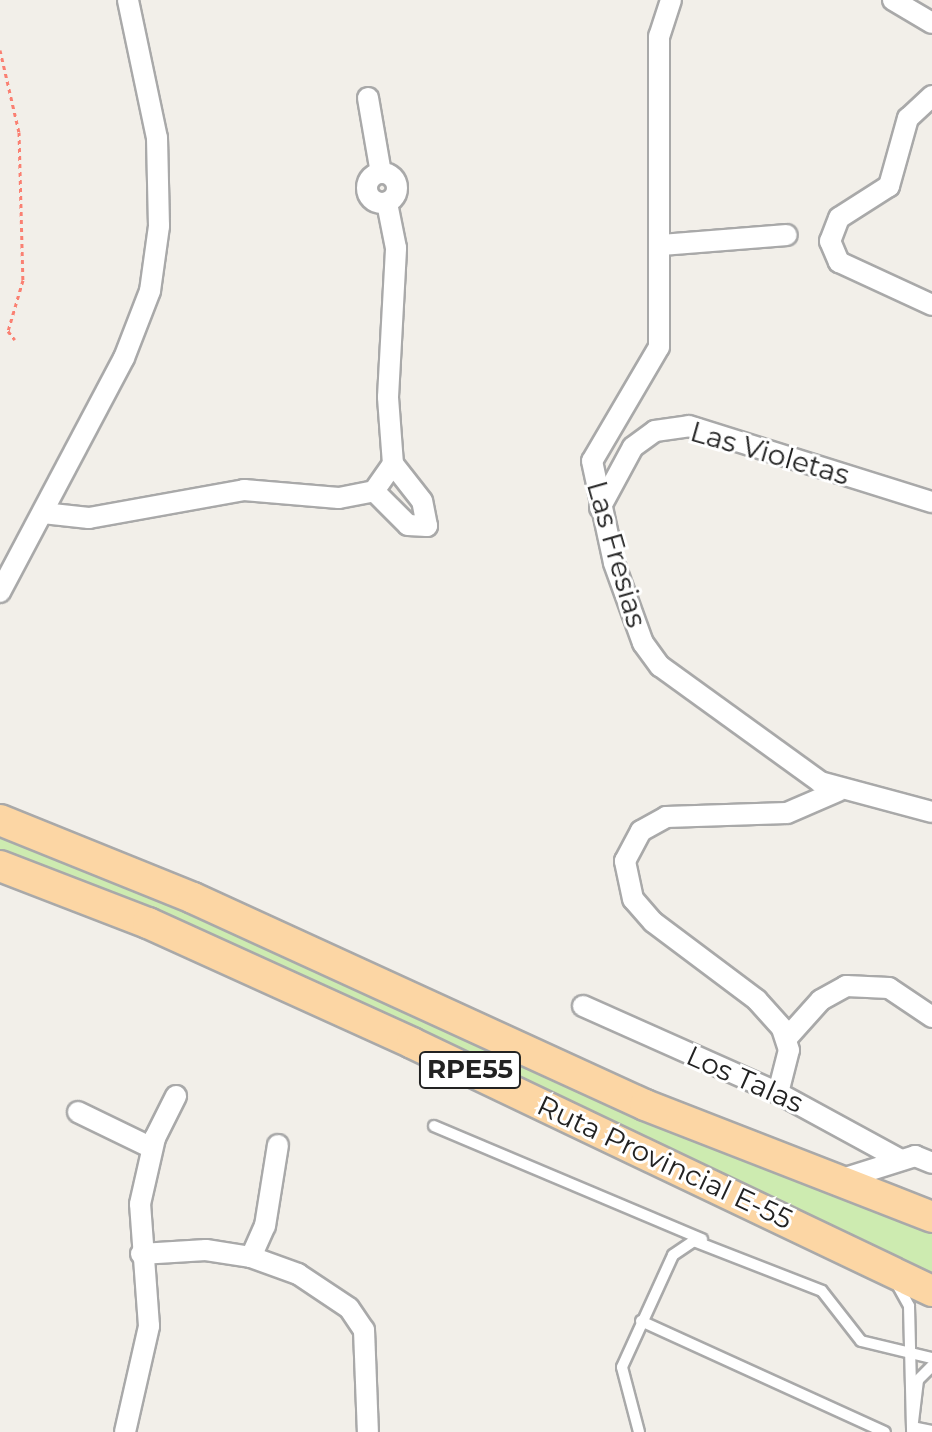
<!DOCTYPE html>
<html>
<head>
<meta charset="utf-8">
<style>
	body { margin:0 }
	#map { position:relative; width:932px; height:1432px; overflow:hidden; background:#f2efe9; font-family:Montserrat,sans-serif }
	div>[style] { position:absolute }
	.grass>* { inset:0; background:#cdebb0 }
	.path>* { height:3px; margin-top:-1.5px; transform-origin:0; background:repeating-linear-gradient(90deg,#fa8072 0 4px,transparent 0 8px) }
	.roads { filter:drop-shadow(2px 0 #a9a9a9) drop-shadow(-2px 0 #a9a9a9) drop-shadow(0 2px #a9a9a9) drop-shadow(0 -2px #a9a9a9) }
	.service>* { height:10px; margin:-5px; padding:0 5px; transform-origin:5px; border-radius:5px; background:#fff }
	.minor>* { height:20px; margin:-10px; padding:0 10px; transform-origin:10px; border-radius:10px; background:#fff }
	.minor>.ring { margin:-10px; padding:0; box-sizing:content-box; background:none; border:20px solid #fff; border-radius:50% }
	.primary>* { height:30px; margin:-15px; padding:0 15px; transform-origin:15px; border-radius:15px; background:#fcd6a4 }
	span { translate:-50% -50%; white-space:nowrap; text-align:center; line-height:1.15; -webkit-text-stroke:6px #fff; paint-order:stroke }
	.shield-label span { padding:2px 6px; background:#fff; border:2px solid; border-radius:6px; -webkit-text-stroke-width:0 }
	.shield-label { font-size:26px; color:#222; font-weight:700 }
	.street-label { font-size:28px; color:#222 }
</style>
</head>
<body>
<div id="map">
	<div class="grass">
		<div style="clip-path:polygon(0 829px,932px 1227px,932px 1278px,0 856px)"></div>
	</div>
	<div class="path">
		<div style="left:0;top:50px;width:84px;rotate:77deg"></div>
		<div style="left:19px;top:132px;width:148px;rotate:88.5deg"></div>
		<div style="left:23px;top:280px;width:53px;rotate:106.4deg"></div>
		<div style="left:8px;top:331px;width:11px;rotate:52deg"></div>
	</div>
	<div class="roads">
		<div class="service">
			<div style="left:434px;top:1126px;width:291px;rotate:22.9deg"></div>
			<div style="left:898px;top:1286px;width:23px;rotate:61deg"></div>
			<div style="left:909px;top:1306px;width:126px;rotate:88.6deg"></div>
			<div style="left:641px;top:1321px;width:268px;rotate:24.5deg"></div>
			<div style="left:913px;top:1422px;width:42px;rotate:-83.2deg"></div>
			<div style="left:918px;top:1380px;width:20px;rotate:-45deg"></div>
			<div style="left:912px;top:1427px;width:20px;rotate:11deg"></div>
			<div style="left:639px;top:1432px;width:67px;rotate:-104.7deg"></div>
			<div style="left:622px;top:1367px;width:123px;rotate:-65.5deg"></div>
			<div style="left:673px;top:1255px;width:25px;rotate:-34deg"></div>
			<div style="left:694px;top:1241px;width:137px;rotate:21.3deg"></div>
			<div style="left:822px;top:1291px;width:63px;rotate:52deg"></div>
			<div style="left:861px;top:1341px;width:73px;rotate:13.5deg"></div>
		</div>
		<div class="minor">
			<div style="left:671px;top:0;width:38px;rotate:108deg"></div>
			<div style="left:659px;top:36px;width:311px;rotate:90deg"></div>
			<div style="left:659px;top:347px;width:132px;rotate:120.4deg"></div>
			<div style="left:592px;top:461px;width:104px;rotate:77.8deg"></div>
			<div style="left:614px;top:563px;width:85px;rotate:70.1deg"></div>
			<div style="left:643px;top:643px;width:29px;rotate:54deg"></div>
			<div style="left:660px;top:666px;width:198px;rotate:35.9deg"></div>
			<div style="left:820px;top:782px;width:116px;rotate:15deg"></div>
			<div style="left:893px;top:0;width:45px;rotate:30.5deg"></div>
			<div style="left:932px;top:96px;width:33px;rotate:137deg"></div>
			<div style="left:908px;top:118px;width:71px;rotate:105.6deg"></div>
			<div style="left:889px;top:186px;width:59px;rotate:147.4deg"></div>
			<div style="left:839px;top:218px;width:25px;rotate:111deg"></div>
			<div style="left:830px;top:241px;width:23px;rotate:67deg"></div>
			<div style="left:839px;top:262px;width:102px;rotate:24.8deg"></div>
			<div style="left:368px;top:98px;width:76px;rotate:80.2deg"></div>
			<div class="ring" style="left:367px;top:173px;width:10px;height:10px"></div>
			<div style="left:662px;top:245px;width:125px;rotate:-4.6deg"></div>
			<div style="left:374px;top:491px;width:48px;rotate:45deg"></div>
			<div style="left:408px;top:525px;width:19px;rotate:3deg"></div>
			<div style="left:427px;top:526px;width:25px;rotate:-101deg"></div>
			<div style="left:422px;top:501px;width:47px;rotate:-128.1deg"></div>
			<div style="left:600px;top:508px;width:69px;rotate:-61.6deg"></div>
			<div style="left:633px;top:447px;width:27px;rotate:-36deg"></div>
			<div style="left:655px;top:431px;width:34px;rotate:-8deg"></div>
			<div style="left:689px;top:426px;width:255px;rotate:17.4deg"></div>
			<div style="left:43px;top:513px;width:46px;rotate:6.2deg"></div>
			<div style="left:89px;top:518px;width:158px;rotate:-10.2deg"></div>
			<div style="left:244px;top:490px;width:95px;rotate:4.8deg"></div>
			<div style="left:339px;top:498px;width:36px;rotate:-11deg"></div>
			<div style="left:374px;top:491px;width:33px;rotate:-55deg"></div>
			<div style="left:393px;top:464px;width:67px;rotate:-94.3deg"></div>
			<div style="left:388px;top:397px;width:149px;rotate:-86.9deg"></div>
			<div style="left:396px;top:248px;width:46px;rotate:-101.3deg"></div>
			<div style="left:0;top:592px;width:265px;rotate:-62.1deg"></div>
			<div style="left:124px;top:358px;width:72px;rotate:-68.8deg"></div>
			<div style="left:150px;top:291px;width:66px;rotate:-82.1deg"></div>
			<div style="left:159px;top:226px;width:88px;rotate:-91.3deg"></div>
			<div style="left:157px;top:138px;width:141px;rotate:-101.9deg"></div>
			<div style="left:583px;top:1006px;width:214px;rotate:24deg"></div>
			<div style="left:778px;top:1093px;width:140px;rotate:28.6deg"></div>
			<div style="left:786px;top:1039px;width:52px;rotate:-48.1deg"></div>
			<div style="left:821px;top:1000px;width:29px;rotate:-29deg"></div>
			<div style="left:846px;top:986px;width:43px;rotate:2.7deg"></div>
			<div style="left:889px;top:988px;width:52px;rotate:34deg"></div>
			<div style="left:778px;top:1093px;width:44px;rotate:-75.7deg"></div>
			<div style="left:789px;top:1050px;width:23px;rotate:-108deg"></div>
			<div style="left:782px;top:1028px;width:38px;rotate:-132deg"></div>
			<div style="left:757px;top:1000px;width:130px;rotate:-143.1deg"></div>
			<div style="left:653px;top:922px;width:30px;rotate:-131deg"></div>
			<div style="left:633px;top:899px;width:39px;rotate:-102deg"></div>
			<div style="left:625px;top:861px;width:34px;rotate:-62deg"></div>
			<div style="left:641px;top:831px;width:29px;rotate:-29deg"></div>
			<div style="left:666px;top:817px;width:121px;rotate:-1.9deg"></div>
			<div style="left:787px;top:813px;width:56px;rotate:-23.3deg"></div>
			<div style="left:78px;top:1112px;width:82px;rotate:25.9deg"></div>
			<div style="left:839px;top:1180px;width:80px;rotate:-17.5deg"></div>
			<div style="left:915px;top:1156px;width:18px;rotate:22deg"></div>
			<div style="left:141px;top:1254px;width:65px;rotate:-3.5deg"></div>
			<div style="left:206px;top:1250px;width:46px;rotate:8.8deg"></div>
			<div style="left:251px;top:1257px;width:50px;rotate:19.9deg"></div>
			<div style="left:298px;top:1274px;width:61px;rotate:33.7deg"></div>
			<div style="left:349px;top:1308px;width:27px;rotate:56deg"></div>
			<div style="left:364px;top:1330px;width:102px;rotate:87.8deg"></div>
			<div style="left:251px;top:1257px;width:34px;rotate:-66deg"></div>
			<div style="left:265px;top:1226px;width:82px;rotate:-80.9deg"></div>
			<div style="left:125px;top:1432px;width:109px;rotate:-77.2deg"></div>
			<div style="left:149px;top:1326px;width:122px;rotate:-94.2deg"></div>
			<div style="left:140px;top:1204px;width:68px;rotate:-77.2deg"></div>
			<div style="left:155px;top:1138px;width:47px;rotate:-63.4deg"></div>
		</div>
		<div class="primary">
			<div style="left:0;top:820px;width:208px;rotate:22deg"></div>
			<div style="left:193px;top:898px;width:497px;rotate:24.6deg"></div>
			<div style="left:645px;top:1105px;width:308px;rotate:21.3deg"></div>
			<div style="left:0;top:866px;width:159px;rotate:21.1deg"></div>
			<div style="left:148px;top:923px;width:290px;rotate:24.4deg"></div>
			<div style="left:412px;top:1043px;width:576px;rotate:25.5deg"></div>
		</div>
	</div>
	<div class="shield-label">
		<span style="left:470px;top:1070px">RPE55</span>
	</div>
	<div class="street-label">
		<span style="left:770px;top:453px;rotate:16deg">Las Violetas</span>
		<span style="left:617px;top:554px;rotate:74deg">Las Fresias</span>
		<span style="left:745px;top:1079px;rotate:24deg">Los Talas</span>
		<span style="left:665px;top:1162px;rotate:25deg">Ruta Provincial E-55</span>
	</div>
</div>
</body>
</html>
